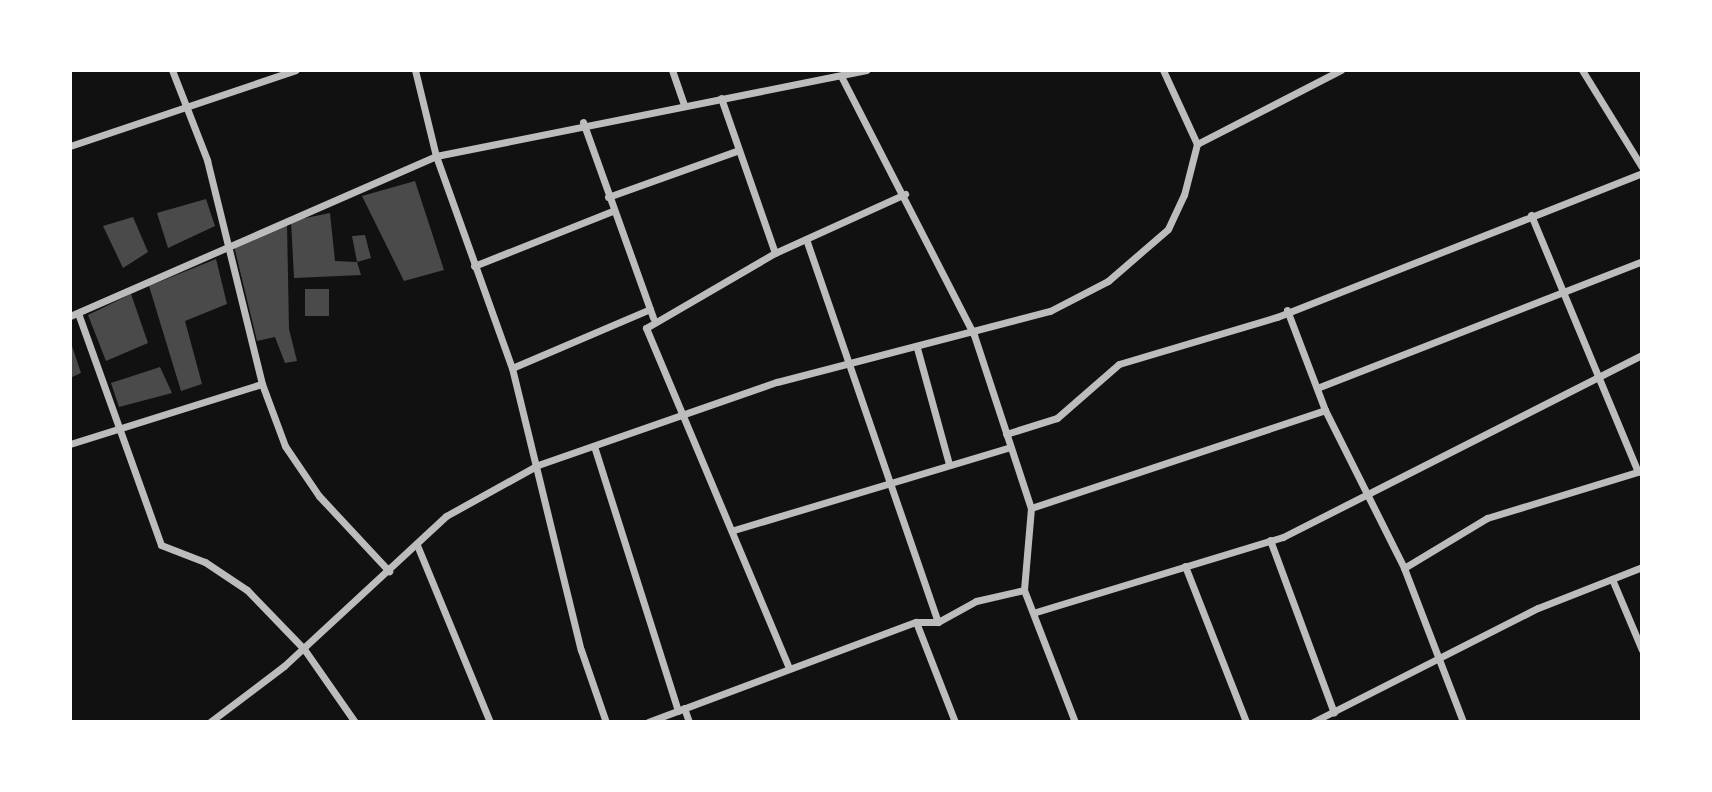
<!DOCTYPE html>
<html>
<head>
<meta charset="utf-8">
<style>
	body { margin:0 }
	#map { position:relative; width:1712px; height:792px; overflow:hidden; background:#111; font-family:"Roboto Condensed",sans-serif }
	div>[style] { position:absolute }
	.building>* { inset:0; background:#4a4a4a; transform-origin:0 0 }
	.minor>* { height:7px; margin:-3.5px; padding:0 3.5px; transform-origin:3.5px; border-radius:3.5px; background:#bcbcbc }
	span { translate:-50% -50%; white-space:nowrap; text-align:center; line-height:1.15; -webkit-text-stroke:5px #fff; paint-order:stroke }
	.frame { position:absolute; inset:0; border:72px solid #fff; pointer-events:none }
</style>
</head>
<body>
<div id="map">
	<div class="building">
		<div style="clip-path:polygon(415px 181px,444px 270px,404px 281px,362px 196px)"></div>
		<div style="clip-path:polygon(206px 199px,215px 226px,168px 248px,157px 213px)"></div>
		<div style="clip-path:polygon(330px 213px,335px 261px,357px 262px,361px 275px,294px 278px,291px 221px)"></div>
		<div style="clip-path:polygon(133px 217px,148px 252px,123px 268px,103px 226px)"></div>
		<div style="clip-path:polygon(287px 224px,289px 329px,297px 361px,285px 363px,275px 337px,257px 341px,234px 246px)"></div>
		<div style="clip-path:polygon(365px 235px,371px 258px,357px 262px,352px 236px)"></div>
		<div style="clip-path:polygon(216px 259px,227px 304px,185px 321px,202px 384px,181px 391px,149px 286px)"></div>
		<div style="left:305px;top:289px;width:24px;height:27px"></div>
		<div style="clip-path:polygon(131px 294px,148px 343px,106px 361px,88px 315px)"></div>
		<div style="clip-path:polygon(70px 340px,81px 373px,70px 378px)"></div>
		<div style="clip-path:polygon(160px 367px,172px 393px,119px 407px,111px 383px)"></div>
	</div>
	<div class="minor">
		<div style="left:172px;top:70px;width:97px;rotate:68.7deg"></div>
		<div style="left:207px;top:160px;width:231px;rotate:76.2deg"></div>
		<div style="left:262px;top:384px;width:66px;rotate:69.6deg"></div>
		<div style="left:285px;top:446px;width:60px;rotate:55.8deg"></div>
		<div style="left:319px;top:496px;width:103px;rotate:47deg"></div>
		<div style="left:415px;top:70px;width:89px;rotate:76.3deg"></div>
		<div style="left:436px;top:156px;width:225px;rotate:70.3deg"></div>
		<div style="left:512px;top:368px;width:290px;rotate:76.3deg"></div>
		<div style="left:581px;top:650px;width:76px;rotate:70.9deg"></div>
		<div style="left:672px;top:70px;width:37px;rotate:71deg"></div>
		<div style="left:1582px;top:70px;width:114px;rotate:58.3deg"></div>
		<div style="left:842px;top:78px;width:289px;rotate:62.8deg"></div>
		<div style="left:974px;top:335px;width:182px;rotate:71.8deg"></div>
		<div style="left:1031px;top:508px;width:82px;rotate:94.9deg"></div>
		<div style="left:721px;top:98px;width:164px;rotate:70.8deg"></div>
		<div style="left:583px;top:122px;width:208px;rotate:70.3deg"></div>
		<div style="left:1197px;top:144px;width:162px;rotate:-27.2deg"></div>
		<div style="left:70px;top:146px;width:238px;rotate:-18.6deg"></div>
		<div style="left:608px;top:197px;width:139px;rotate:-19.7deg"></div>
		<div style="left:1531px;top:215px;width:278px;rotate:67.4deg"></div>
		<div style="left:806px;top:239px;width:405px;rotate:71deg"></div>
		<div style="left:474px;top:266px;width:149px;rotate:-21.7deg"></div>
		<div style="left:1287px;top:310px;width:107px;rotate:69.2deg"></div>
		<div style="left:78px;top:313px;width:246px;rotate:70.3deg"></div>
		<div style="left:161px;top:545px;width:47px;rotate:21.1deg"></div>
		<div style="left:205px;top:562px;width:50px;rotate:33.7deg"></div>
		<div style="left:247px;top:590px;width:82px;rotate:46deg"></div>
		<div style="left:304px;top:649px;width:89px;rotate:55.1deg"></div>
		<div style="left:70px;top:316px;width:399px;rotate:-23.6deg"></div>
		<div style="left:436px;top:156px;width:439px;rotate:-11.3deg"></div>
		<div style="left:917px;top:348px;width:120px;rotate:74.6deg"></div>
		<div style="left:512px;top:368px;width:150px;rotate:-23.1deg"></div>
		<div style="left:1317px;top:388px;width:349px;rotate:-21.3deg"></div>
		<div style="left:1006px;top:434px;width:53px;rotate:-17.4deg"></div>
		<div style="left:1057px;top:418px;width:82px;rotate:-41.1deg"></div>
		<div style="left:1119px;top:364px;width:165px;rotate:-16.6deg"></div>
		<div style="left:1277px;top:317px;width:392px;rotate:-21.5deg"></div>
		<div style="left:70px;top:444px;width:201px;rotate:-17.4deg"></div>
		<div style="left:594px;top:446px;width:278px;rotate:72.4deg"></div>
		<div style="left:1031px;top:508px;width:310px;rotate:-18.4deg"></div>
		<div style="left:1325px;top:410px;width:177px;rotate:63.4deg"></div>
		<div style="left:1404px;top:568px;width:165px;rotate:69deg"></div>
		<div style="left:734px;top:530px;width:288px;rotate:-16.7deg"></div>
		<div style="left:1270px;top:540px;width:184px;rotate:69.7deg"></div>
		<div style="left:417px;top:545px;width:191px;rotate:67.6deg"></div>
		<div style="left:1185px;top:566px;width:168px;rotate:68.6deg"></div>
		<div style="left:1404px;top:568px;width:97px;rotate:-31.1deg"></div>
		<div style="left:1487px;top:518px;width:161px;rotate:-17deg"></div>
		<div style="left:1612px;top:579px;width:77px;rotate:67.1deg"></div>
		<div style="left:1024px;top:590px;width:142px;rotate:68.9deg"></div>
		<div style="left:1036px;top:612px;width:258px;rotate:-16.9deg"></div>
		<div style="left:1283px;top:537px;width:402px;rotate:-26.9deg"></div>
		<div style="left:916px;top:622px;width:107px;rotate:68.7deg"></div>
		<div style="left:789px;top:668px;width:369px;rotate:-112.8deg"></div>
		<div style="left:646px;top:328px;width:149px;rotate:-30.2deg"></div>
		<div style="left:775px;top:253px;width:143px;rotate:-24.4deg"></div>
		<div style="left:684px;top:708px;width:15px;rotate:70deg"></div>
		<div style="left:210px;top:722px;width:93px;rotate:-37.1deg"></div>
		<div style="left:284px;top:666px;width:221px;rotate:-42.8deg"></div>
		<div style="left:446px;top:516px;width:105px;rotate:-29deg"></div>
		<div style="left:538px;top:465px;width:253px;rotate:-19.2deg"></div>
		<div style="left:777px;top:382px;width:282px;rotate:-14.6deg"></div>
		<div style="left:1050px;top:311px;width:65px;rotate:-27.3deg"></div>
		<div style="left:1108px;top:281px;width:79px;rotate:-40.9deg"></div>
		<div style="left:1168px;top:229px;width:38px;rotate:-65deg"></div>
		<div style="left:1184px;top:195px;width:53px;rotate:-75.7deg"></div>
		<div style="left:1197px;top:144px;width:81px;rotate:-114.7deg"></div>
		<div style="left:648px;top:722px;width:286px;rotate:-20.5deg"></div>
		<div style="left:916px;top:622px;width:22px"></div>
		<div style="left:938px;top:622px;width:43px;rotate:-28.9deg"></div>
		<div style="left:976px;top:601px;width:49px;rotate:-12.9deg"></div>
		<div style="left:1313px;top:722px;width:252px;rotate:-26.9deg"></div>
		<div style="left:1538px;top:608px;width:112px;rotate:-21.5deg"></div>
	</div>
	<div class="frame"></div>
</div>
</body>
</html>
